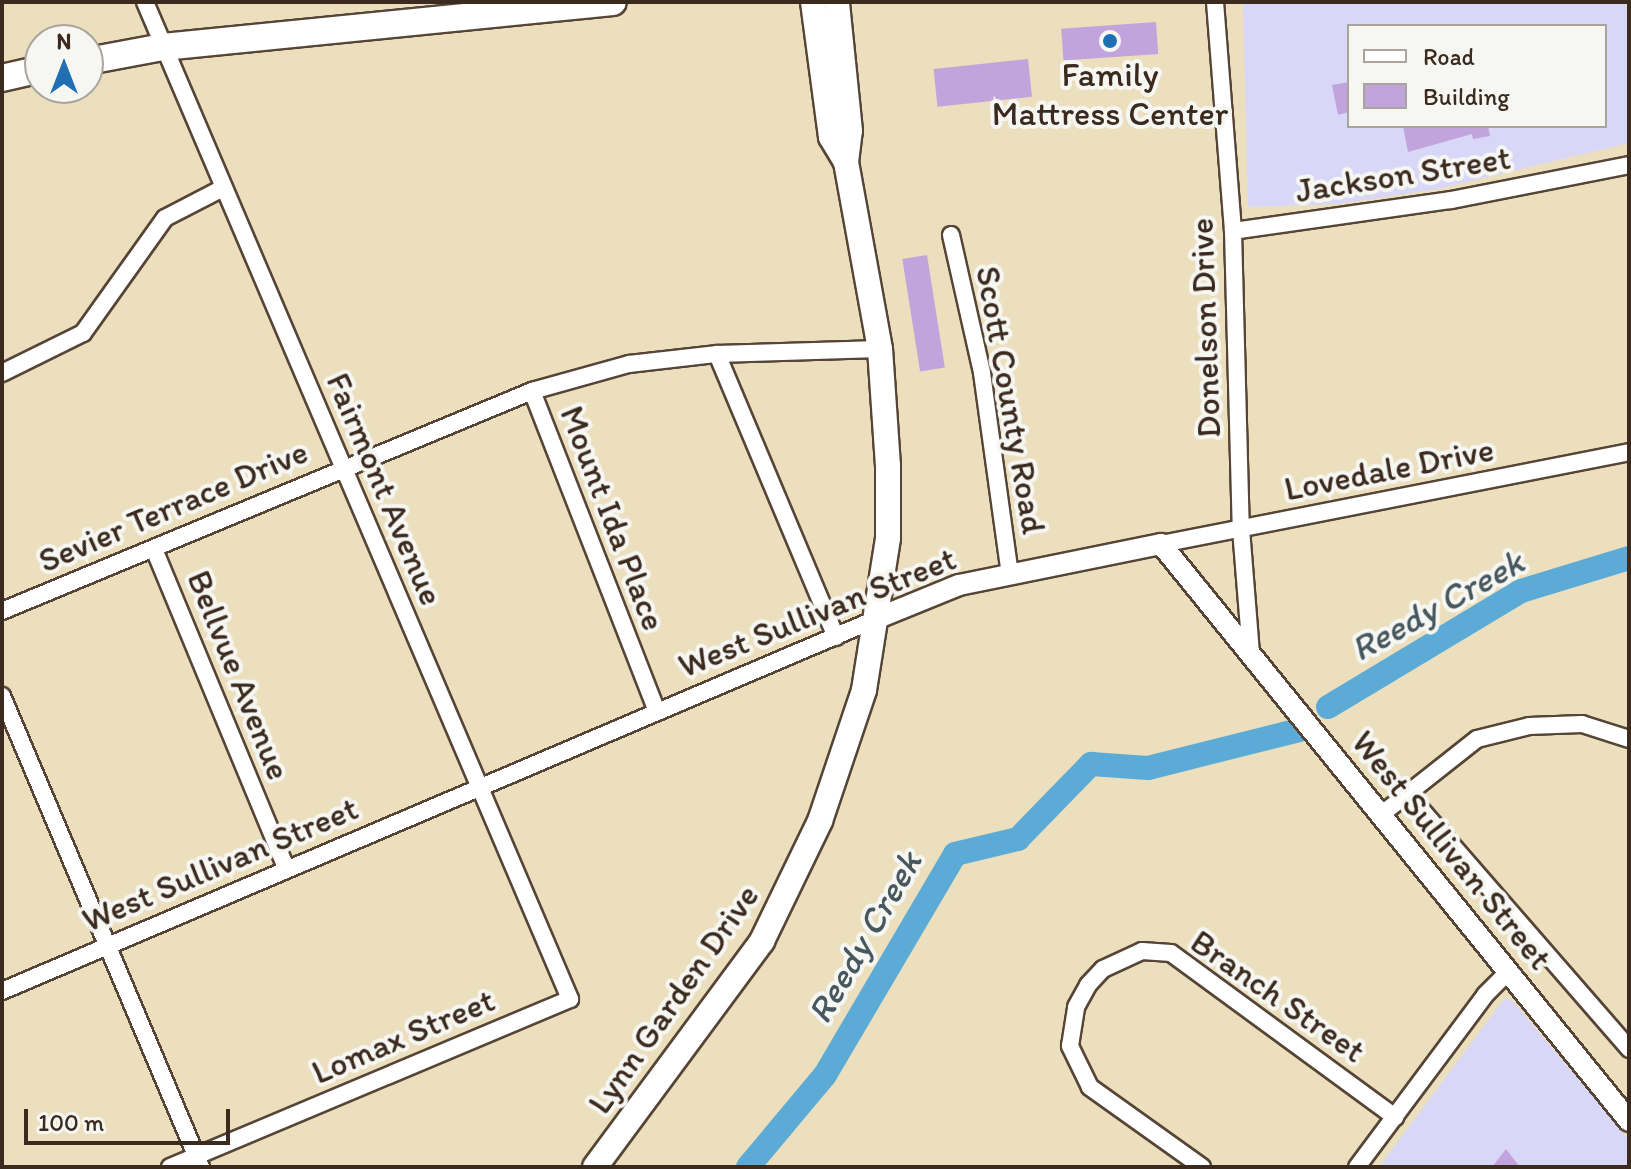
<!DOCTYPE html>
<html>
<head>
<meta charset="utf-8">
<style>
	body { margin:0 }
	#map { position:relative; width:1631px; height:1169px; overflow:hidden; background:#ecdfbe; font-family:Itim,sans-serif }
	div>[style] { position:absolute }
	.built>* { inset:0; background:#d8d7f8 }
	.river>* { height:24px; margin:-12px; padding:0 12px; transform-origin:12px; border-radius:12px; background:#5babd6 }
	.building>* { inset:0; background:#c1a4db; transform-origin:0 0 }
	.roads { filter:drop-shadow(2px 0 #564536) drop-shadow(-2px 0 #564536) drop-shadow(0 2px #564536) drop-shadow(0 -2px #564536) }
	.minor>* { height:16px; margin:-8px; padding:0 8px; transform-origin:8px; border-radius:8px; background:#fff }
	.tertiary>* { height:20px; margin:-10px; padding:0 10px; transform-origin:10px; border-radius:10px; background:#fff }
	.primary>* { height:24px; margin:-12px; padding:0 12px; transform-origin:12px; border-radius:12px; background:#fff }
	.trunk>* { height:26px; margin:-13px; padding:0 13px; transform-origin:13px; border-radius:13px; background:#fff }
	.dots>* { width:22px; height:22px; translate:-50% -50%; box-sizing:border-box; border:4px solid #f6f6f2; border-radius:50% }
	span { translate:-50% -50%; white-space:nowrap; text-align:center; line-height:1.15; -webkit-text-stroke:8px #f6f6f2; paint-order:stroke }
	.poi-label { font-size:34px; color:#3b2a1e }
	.street-label { font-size:34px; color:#3b2a1e }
	.water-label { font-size:36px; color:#46575e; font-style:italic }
	.frame { position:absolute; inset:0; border:4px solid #3b2a1e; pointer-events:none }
	.legend { position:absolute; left:1347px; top:24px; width:260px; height:104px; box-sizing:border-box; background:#f6f6f2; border:2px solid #aba49d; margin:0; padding:10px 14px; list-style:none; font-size:24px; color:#3b2a1e }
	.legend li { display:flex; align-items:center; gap:16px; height:40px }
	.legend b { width:40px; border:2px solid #aba49d }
	.north { position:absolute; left:24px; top:24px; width:80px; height:80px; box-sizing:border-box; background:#f6f6f2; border:2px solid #aba49d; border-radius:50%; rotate:0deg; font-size:22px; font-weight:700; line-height:32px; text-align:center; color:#3b2a1e }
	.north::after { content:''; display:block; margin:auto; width:28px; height:36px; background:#1f6fb2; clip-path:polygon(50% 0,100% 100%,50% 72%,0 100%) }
	.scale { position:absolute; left:24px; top:1109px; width:206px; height:36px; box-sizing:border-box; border:4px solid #3b2a1e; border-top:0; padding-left:10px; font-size:24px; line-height:28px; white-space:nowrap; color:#3b2a1e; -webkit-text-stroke:6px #f6f6f2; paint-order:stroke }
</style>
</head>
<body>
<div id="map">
	<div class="built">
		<div style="clip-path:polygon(evenodd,1243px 2px,1629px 2px,1629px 143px,1438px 189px,1337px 204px,1248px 207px,1243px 2px,1349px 26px,1605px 26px,1605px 126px,1349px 126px,1349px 26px)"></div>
		<div style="clip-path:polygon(1504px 999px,1512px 1000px,1629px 1140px,1629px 1167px,1379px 1167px)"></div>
	</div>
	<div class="river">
		<div style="left:1328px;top:707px;width:225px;rotate:-31deg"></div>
		<div style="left:1521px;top:591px;width:113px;rotate:-17deg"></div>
		<div style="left:748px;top:1167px;width:120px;rotate:-50.1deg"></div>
		<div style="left:825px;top:1075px;width:256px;rotate:-59.5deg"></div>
		<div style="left:955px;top:854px;width:65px;rotate:-13.4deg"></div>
		<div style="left:1018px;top:839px;width:105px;rotate:-45.8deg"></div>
		<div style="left:1091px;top:764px;width:57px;rotate:4deg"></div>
		<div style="left:1148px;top:768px;width:156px;rotate:-14.1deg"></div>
	</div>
	<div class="building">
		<div style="left:1156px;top:22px;width:32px;height:95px;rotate:86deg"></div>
		<div style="left:1028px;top:59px;width:38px;height:95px;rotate:84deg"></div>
		<div style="clip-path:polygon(1349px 82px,1349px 112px,1338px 115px,1332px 85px)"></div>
		<div style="clip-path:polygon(1403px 126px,1488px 126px,1490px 136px,1473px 139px,1472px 134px,1408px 152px)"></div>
		<div style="left:927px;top:255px;width:114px;height:25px;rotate:81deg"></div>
		<div style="clip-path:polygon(1506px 1149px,1520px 1167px,1492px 1167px)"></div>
	</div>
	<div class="roads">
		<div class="minor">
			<div style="left:145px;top:2px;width:1084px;rotate:66.91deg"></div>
			<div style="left:570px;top:999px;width:434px;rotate:157.2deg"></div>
			<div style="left:1215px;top:2px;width:230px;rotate:85.5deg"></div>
			<div style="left:1233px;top:231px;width:298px;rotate:88.5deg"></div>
			<div style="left:1241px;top:529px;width:123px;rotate:85.4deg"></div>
			<div style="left:1233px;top:231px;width:220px;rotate:-8.1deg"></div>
			<div style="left:1451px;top:200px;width:181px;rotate:-11.1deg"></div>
			<div style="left:951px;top:235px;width:141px;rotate:77.3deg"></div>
			<div style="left:982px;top:373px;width:204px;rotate:82.1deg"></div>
			<div style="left:717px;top:354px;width:307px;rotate:67.2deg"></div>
			<div style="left:2px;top:373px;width:90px;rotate:-26.3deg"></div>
			<div style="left:83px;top:333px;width:141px;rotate:-54.5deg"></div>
			<div style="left:165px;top:218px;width:65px;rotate:-27.3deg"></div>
			<div style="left:532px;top:391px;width:344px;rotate:68.7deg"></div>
			<div style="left:1161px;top:544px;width:477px;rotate:-11.1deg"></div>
			<div style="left:154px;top:549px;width:345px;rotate:67.5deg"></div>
			<div style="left:2px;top:611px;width:574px;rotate:-22.54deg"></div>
			<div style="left:532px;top:391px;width:101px;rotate:-15.6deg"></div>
			<div style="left:629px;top:364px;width:89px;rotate:-6.5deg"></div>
			<div style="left:717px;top:354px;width:163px;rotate:-1.8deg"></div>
			<div style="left:2px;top:696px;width:511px;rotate:67.1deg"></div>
			<div style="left:1405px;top:791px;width:342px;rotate:49deg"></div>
			<div style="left:1382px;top:814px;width:121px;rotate:-38.3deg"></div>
			<div style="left:1477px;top:739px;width:54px;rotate:-14deg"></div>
			<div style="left:1529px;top:726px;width:53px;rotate:-2.2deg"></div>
			<div style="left:1582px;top:724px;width:49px;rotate:17.7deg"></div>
			<div style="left:2px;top:991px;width:952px;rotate:-23.06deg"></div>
			<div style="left:1202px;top:1167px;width:138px;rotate:-144.5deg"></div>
			<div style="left:1090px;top:1087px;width:46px;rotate:-116deg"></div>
			<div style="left:1070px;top:1046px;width:39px;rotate:-81deg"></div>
			<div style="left:1076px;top:1007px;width:25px;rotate:-61deg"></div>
			<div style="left:1088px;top:985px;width:22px;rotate:-47deg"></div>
			<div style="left:1103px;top:969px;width:43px;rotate:-24.8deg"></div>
			<div style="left:1142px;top:951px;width:29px;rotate:4deg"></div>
			<div style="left:1171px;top:953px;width:278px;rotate:36.2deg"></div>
			<div style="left:1357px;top:1167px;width:214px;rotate:-53.3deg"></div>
			<div style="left:1485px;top:995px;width:33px;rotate:-45deg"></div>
		</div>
		<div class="tertiary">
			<div style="left:878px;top:618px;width:87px;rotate:-22.2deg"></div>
			<div style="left:959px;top:585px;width:206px;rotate:-11.5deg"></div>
			<div style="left:1161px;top:544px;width:743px;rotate:50.95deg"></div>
		</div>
		<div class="primary">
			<div style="left:813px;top:2px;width:136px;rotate:82.4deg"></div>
			<div style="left:831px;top:137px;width:29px;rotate:59deg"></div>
			<div style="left:595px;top:1167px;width:281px;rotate:-53.5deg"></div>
			<div style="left:762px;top:941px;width:133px;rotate:-64.2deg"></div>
			<div style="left:820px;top:821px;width:138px;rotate:-71.4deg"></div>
			<div style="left:864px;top:690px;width:154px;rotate:-81deg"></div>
			<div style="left:888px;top:538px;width:72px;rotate:-90deg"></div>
			<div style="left:888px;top:466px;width:117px;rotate:-93.9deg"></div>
			<div style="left:880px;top:349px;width:190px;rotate:-100.3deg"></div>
			<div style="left:846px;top:162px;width:31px;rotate:-83deg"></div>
			<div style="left:850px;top:131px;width:130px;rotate:-95.8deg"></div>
		</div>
		<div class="trunk">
			<div style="left:88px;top:61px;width:76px;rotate:-10.6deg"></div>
			<div style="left:163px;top:47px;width:452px;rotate:-5.7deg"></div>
			<div style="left:2px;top:78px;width:39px;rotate:-13deg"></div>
		</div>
	</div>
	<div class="dots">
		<div style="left:1110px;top:41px;background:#1f6fb2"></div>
	</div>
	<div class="poi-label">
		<span style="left:1110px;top:94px">Family<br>Mattress Center</span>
	</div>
	<div class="street-label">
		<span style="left:1403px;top:174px;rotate:-9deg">Jackson Street</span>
		<span style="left:1205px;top:328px;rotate:-92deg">Donelson Drive</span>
		<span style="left:1011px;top:400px;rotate:80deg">Scott County Road</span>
		<span style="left:1389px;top:469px;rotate:-11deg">Lovedale Drive</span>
		<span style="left:385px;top:489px;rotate:67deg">Fairmont Avenue</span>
		<span style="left:173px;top:506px;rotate:-23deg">Sevier Terrace Drive</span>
		<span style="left:613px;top:518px;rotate:69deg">Mount Ida Place</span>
		<span style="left:817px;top:612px;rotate:-22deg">West Sullivan Street</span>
		<span style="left:239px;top:675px;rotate:68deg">Bellvue Avenue</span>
		<span style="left:1452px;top:850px;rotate:51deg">West Sullivan Street</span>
		<span style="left:220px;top:864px;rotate:-23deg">West Sullivan Street</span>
		<span style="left:1278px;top:996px;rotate:35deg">Branch Street</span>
		<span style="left:673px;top:999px;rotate:-55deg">Lynn Garden Drive</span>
		<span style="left:403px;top:1036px;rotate:-23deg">Lomax Street</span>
	</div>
	<div class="water-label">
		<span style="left:1437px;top:605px;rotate:-29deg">Reedy Creek</span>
		<span style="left:864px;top:937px;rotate:-60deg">Reedy Creek</span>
	</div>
	<div class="frame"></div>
	<ul class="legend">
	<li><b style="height:10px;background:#fff"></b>Road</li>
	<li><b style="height:22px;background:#c1a4db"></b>Building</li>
	</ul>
	<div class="north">N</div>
	<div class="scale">100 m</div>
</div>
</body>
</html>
